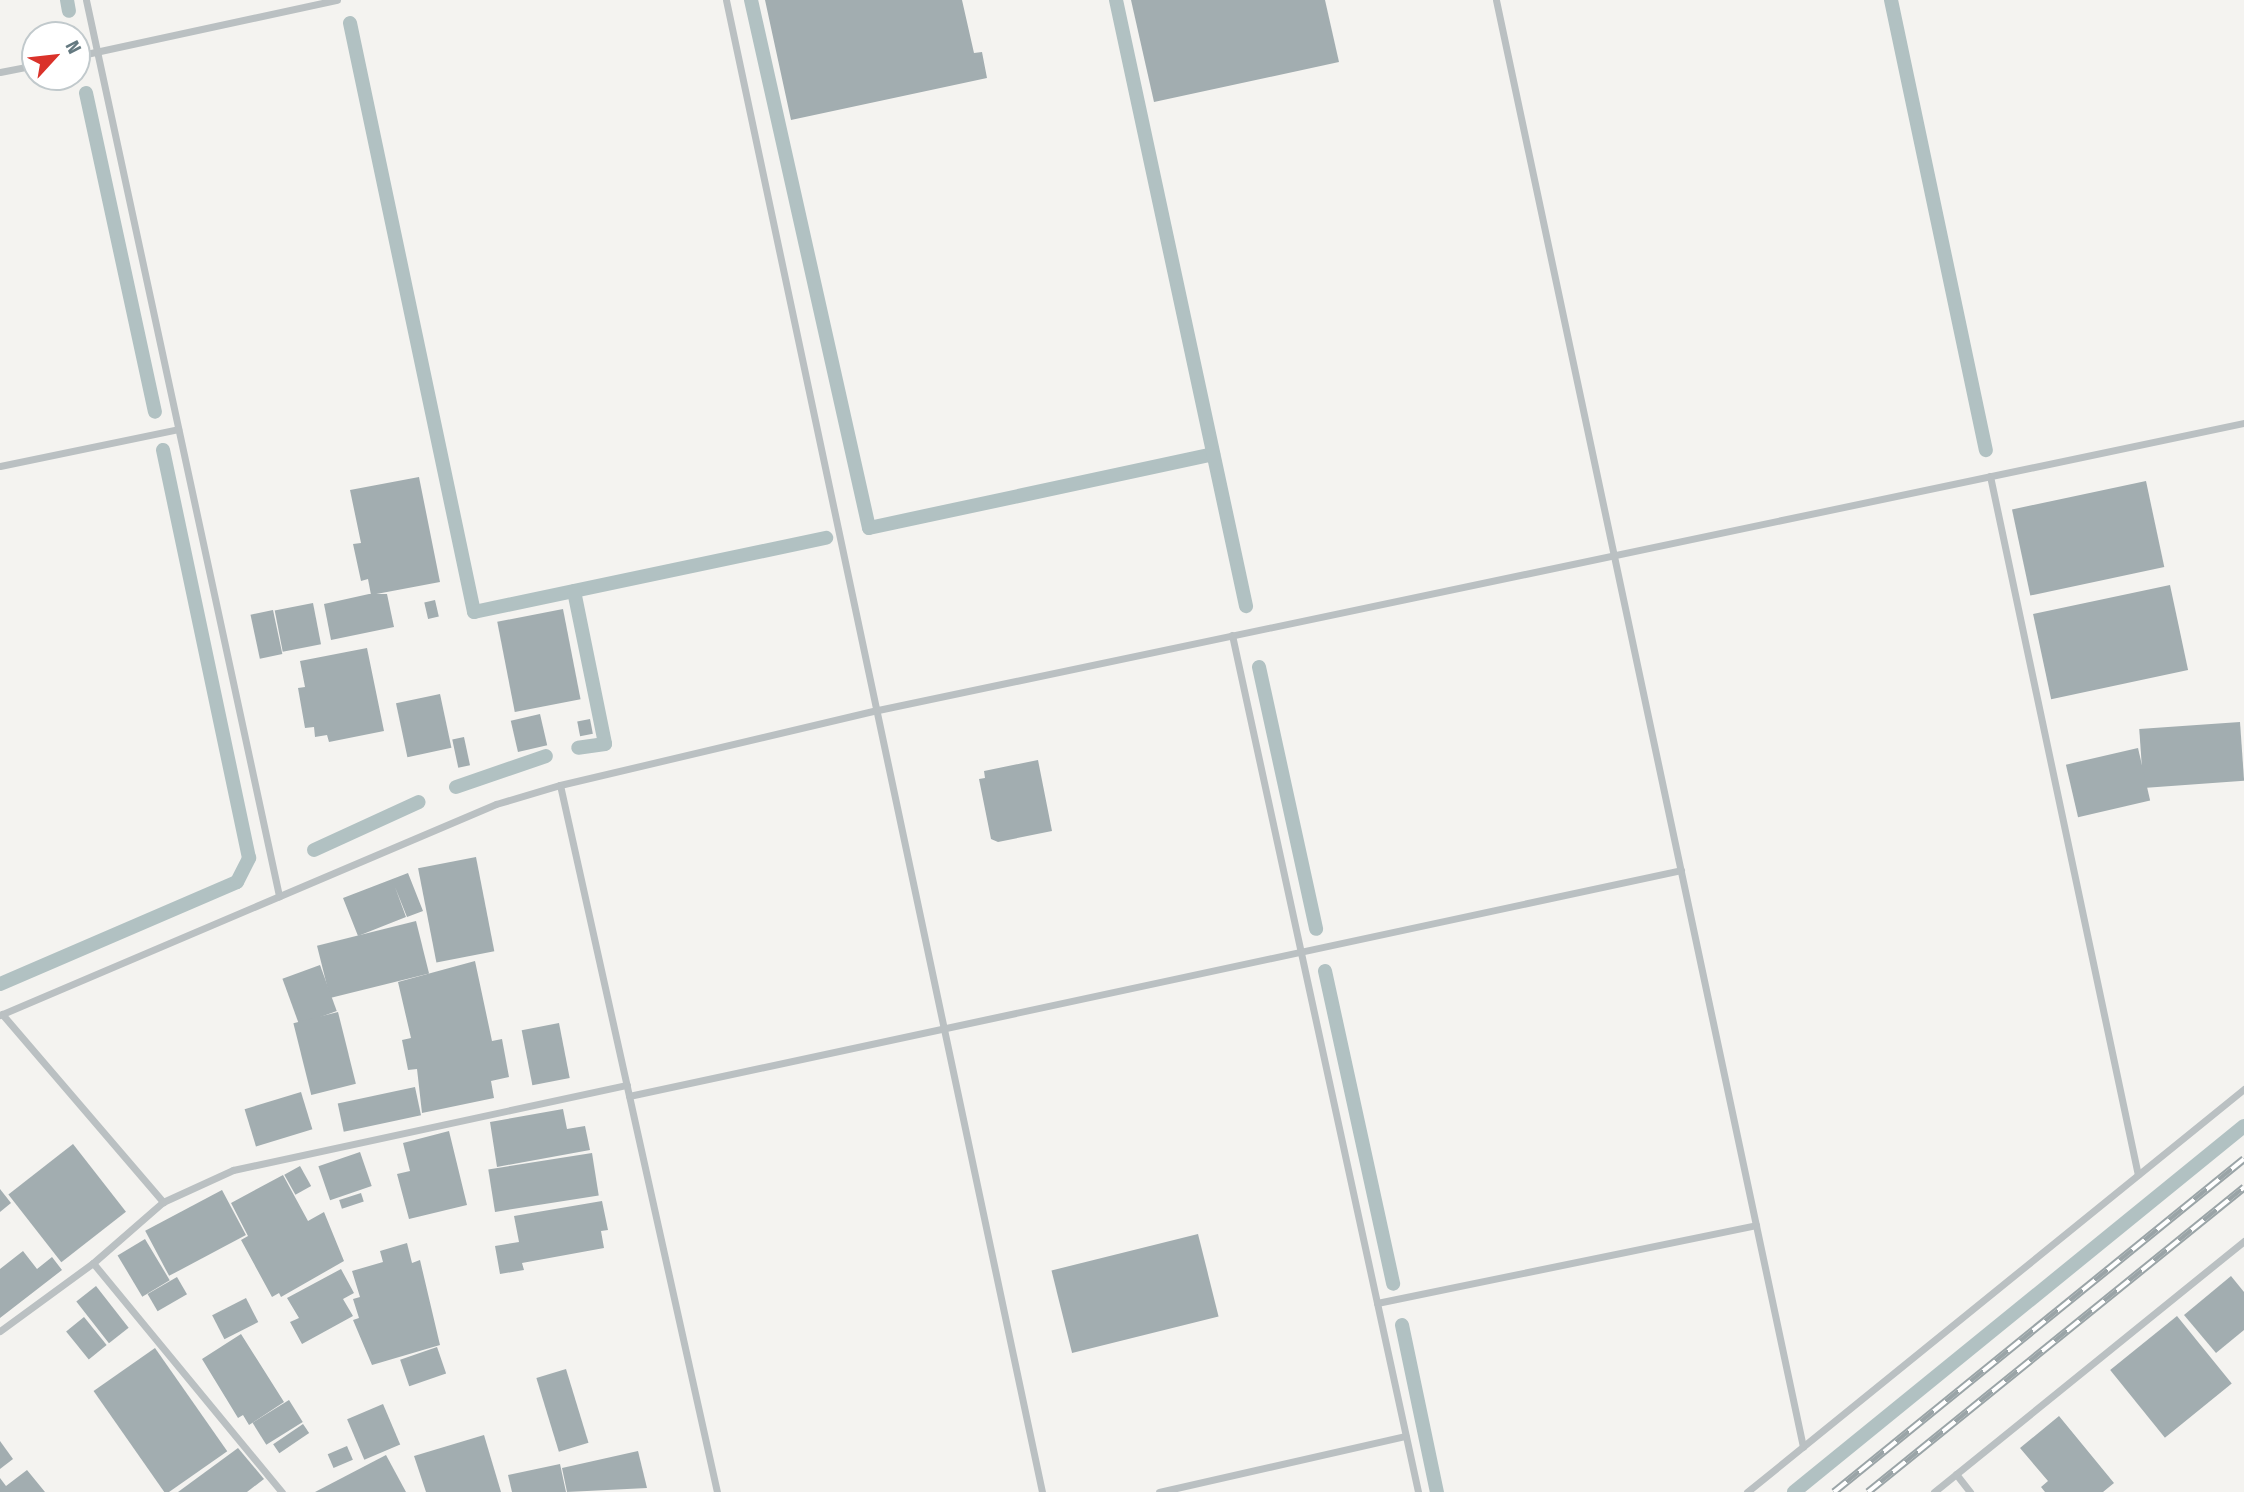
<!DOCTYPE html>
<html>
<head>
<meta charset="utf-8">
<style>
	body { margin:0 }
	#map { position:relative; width:2244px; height:1492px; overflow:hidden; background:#f4f3f0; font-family:"Fira Sans Condensed",sans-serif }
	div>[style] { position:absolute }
	.stream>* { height:14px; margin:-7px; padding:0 7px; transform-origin:7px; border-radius:7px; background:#b1c1c2 }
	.building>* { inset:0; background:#a2adb0; transform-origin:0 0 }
	.street>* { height:7px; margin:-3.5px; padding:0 3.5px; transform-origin:3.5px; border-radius:3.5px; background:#bac0c2 }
	.rail>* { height:8px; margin-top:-4px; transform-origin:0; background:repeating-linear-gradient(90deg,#fff 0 16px,#9aa4a7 0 32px); box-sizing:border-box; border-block:2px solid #9aa4a7 }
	span { translate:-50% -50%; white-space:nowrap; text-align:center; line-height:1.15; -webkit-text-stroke:7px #fff; paint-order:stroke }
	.north { position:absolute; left:21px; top:21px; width:70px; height:70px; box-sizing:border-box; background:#fff; border:2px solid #c1c9cc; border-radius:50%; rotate:63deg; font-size:19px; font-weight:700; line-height:28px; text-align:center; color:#647980 }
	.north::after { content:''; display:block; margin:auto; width:24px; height:32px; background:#da322a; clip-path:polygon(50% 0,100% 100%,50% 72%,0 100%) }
</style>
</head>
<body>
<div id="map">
	<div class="stream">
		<div style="left:67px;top:0;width:11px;rotate:80deg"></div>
		<div style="left:751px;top:0;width:541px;rotate:77.4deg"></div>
		<div style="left:869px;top:528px;width:352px;rotate:-12.1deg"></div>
		<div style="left:1116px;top:0;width:620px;rotate:77.89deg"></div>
		<div style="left:1891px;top:0;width:460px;rotate:78.1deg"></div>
		<div style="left:350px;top:23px;width:602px;rotate:78.11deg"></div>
		<div style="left:474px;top:612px;width:360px;rotate:-11.9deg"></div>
		<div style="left:86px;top:93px;width:326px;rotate:77.8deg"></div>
		<div style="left:574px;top:591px;width:156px;rotate:78.5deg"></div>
		<div style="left:605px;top:744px;width:27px;rotate:172deg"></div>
		<div style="left:1259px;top:667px;width:268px;rotate:77.7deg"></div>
		<div style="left:456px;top:787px;width:95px;rotate:-19deg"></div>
		<div style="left:314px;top:850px;width:115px;rotate:-24.6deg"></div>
		<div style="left:1325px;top:971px;width:320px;rotate:77.7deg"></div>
		<div style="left:0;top:984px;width:258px;rotate:-23.3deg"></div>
		<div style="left:237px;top:882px;width:27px;rotate:-63deg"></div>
		<div style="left:249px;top:858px;width:417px;rotate:-101.9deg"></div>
		<div style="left:1402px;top:1325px;width:171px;rotate:78.2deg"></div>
		<div style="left:1794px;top:1492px;width:580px;rotate:-39.12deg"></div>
	</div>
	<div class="building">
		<div style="clip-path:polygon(765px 0,962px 0,974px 53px,982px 52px,987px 78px,791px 120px)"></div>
		<div style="clip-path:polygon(1131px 0,1325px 0,1339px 62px,1154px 102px)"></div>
		<div style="clip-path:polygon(419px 477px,440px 582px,371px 595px,368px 579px,361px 581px,353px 544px,361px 543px,350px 490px)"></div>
		<div style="left:2146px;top:481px;width:88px;height:137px;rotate:78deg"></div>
		<div style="left:2170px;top:585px;width:87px;height:140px;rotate:78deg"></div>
		<div style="clip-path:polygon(369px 594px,387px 594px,394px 627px,331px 640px,324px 604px)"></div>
		<div style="left:435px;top:600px;width:17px;height:11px;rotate:77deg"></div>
		<div style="left:313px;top:603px;width:42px;height:39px;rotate:79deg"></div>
		<div style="left:563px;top:609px;width:92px;height:67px;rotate:79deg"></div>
		<div style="left:273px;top:610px;width:45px;height:23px;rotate:78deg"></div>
		<div style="clip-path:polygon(367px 648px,384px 731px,329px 742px,327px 735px,315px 737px,314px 727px,305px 728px,298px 688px,305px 687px,300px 661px)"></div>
		<div style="left:440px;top:694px;width:55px;height:45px;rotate:78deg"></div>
		<div style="left:540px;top:714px;width:32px;height:30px;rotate:77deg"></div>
		<div style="left:590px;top:719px;width:15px;height:13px;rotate:79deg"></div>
		<div style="left:2240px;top:722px;width:59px;height:101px;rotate:86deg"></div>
		<div style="left:464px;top:737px;width:29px;height:12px;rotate:78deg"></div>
		<div style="left:2138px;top:748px;width:54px;height:74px;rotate:77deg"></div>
		<div style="clip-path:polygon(1038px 760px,1052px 831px,998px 842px,991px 839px,979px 779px,985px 778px,984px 771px)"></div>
		<div style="left:476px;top:857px;width:96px;height:59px;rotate:79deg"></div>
		<div style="clip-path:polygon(408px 873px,423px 911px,407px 917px,395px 887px,406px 917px,358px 936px,343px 898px)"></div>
		<div style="left:416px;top:921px;width:54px;height:102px;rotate:76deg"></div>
		<div style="clip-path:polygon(475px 961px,492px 1041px,502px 1039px,509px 1077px,491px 1081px,494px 1098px,422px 1113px,417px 1069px,408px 1070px,402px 1040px,411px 1038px,398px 982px)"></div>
		<div style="left:320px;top:965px;width:49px;height:40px;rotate:70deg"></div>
		<div style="left:338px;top:1012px;width:74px;height:46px;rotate:76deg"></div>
		<div style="left:559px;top:1023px;width:56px;height:38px;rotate:79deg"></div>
		<div style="left:415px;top:1087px;width:29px;height:79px;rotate:78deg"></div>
		<div style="left:301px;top:1092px;width:39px;height:59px;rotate:73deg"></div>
		<div style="clip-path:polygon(563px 1109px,567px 1129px,585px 1126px,590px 1150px,497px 1167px,490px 1122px)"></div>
		<div style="clip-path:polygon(449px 1131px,467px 1205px,409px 1219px,397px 1174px,410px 1171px,403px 1143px)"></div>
		<div style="left:73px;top:1144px;width:86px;height:82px;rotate:52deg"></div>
		<div style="left:360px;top:1152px;width:36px;height:44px;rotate:71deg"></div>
		<div style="left:592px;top:1153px;width:43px;height:105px;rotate:81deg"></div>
		<div style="left:300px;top:1166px;width:23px;height:18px;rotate:61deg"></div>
		<div style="clip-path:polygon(283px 1175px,308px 1221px,324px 1212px,344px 1261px,281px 1297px,279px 1293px,272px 1297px,241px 1240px,248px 1236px,231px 1203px)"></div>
		<div style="clip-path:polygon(0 1189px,11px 1203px,0 1212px)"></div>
		<div style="left:222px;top:1190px;width:51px;height:87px;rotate:62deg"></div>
		<div style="left:361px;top:1193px;width:9px;height:23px;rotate:72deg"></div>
		<div style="clip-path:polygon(602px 1201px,608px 1230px,601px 1231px,604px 1248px,522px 1263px,524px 1270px,500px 1274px,495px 1246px,519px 1242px,514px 1216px)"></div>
		<div style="left:1198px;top:1234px;width:85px;height:151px;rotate:76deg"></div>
		<div style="left:145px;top:1239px;width:48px;height:32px;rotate:59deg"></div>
		<div style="clip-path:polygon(407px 1243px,412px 1263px,420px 1260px,440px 1345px,372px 1365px,353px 1320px,359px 1318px,353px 1299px,360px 1297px,352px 1271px,383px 1262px,380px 1251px)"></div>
		<div style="clip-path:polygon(23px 1251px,37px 1269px,52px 1257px,62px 1270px,0 1318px,0 1269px)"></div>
		<div style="clip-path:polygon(341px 1269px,354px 1293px,343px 1299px,353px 1316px,302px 1344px,290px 1322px,299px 1318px,287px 1298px)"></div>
		<div style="clip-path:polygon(2231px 1276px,2244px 1292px,2244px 1330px,2216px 1353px,2184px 1315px)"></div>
		<div style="left:177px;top:1277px;width:20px;height:34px;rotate:60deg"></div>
		<div style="left:96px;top:1286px;width:53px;height:25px;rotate:52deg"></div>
		<div style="left:246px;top:1298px;width:27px;height:38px;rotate:63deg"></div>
		<div style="left:2177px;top:1316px;width:87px;height:86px;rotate:51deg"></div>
		<div style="left:84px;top:1317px;width:36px;height:23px;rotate:51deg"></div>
		<div style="clip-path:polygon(241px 1334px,284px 1402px,249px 1425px,243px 1415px,238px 1418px,202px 1359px)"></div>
		<div style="left:437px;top:1347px;width:28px;height:39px;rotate:71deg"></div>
		<div style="left:155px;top:1348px;width:126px;height:75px;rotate:55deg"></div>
		<div style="left:566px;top:1369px;width:77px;height:31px;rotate:73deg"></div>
		<div style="left:289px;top:1400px;width:26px;height:43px;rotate:58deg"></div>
		<div style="left:383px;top:1404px;width:44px;height:39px;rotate:67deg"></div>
		<div style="clip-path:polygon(2059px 1416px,2114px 1483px,2103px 1492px,2045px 1492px,2041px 1487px,2048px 1481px,2020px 1448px)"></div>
		<div style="left:303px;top:1424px;width:11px;height:36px;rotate:56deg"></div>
		<div style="clip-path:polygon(484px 1435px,501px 1492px,426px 1492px,414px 1456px)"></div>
		<div style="clip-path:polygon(0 1441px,13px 1459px,0 1469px)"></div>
		<div style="left:347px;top:1446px;width:15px;height:21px;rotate:67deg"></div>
		<div style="clip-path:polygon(238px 1448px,264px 1479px,247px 1492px,178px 1492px)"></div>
		<div style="clip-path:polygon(638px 1451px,647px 1488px,567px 1492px,562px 1468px)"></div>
		<div style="clip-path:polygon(386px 1455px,406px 1492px,315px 1492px)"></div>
		<div style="clip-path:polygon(560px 1464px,566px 1492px,512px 1492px,508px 1475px)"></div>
		<div style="clip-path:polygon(27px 1470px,45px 1492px,0 1492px,0 1478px,6px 1486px)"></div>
	</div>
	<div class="street">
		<div style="left:86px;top:0;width:917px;rotate:77.84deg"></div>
		<div style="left:726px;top:0;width:1525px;rotate:78.04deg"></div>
		<div style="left:1496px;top:0;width:1479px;rotate:78.02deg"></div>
		<div style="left:77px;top:56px;width:266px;rotate:-12.2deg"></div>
		<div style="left:0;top:72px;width:36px;rotate:-11deg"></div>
		<div style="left:0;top:466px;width:182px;rotate:-11.7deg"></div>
		<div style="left:1990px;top:476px;width:714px;rotate:78.05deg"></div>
		<div style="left:1232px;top:635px;width:877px;rotate:77.75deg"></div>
		<div style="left:560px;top:785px;width:724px;rotate:77.48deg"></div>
		<div style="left:2px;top:1014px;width:248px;rotate:49.4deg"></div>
		<div style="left:0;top:1015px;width:539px;rotate:-23.05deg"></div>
		<div style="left:496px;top:804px;width:67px;rotate:-16.5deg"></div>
		<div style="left:560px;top:785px;width:327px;rotate:-13.3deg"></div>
		<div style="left:878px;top:710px;width:1396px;rotate:-11.87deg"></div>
		<div style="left:629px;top:1096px;width:1076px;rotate:-12.12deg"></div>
		<div style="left:93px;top:1263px;width:297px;rotate:50.5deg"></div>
		<div style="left:1377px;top:1303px;width:387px;rotate:-11.6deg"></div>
		<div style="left:0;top:1331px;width:115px;rotate:-36.2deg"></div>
		<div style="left:93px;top:1263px;width:93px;rotate:-41.1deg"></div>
		<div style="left:163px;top:1202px;width:77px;rotate:-24.6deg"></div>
		<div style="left:233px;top:1170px;width:403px;rotate:-12.2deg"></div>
		<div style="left:1956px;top:1474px;width:23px;rotate:52deg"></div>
		<div style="left:1159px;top:1492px;width:253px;rotate:-12.8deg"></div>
		<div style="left:1747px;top:1492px;width:640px;rotate:-39.04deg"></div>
		<div style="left:1934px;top:1492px;width:399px;rotate:-39deg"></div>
	</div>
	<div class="rail">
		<div style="left:1834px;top:1492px;width:528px;rotate:-39.08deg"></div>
		<div style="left:1868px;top:1492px;width:484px;rotate:-39deg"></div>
	</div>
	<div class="north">N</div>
</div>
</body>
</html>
